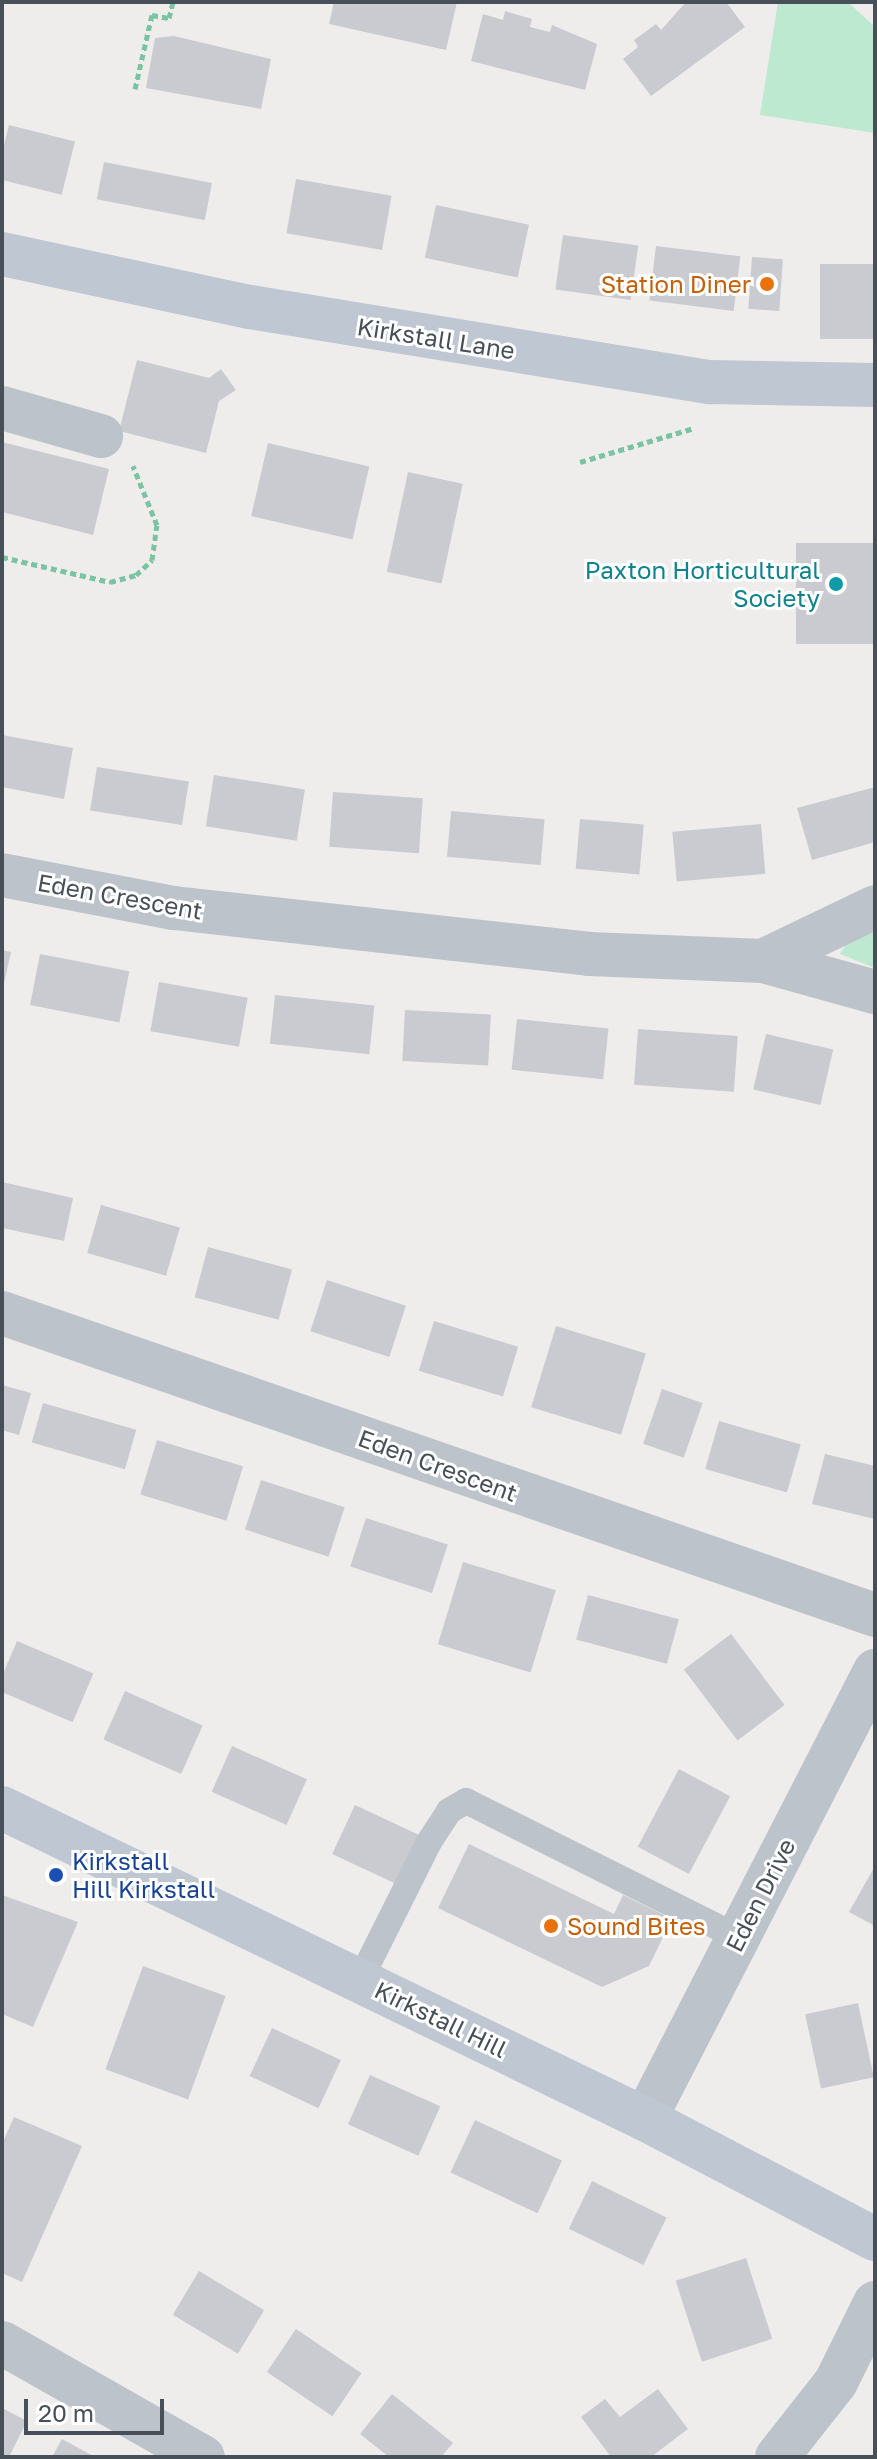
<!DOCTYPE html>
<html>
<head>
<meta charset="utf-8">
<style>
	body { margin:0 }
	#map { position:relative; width:877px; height:2459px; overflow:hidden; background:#efecec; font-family:"Golos Text",sans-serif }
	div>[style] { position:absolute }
	.green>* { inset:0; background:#bee9d1 }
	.building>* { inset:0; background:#cacbd1; transform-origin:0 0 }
	.path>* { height:5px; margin-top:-2.5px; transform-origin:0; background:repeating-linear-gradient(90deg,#7ac4a3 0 6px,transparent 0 10px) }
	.lane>* { height:26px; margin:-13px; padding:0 13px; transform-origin:13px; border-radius:13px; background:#bcc3ca }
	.street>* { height:44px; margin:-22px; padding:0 22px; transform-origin:22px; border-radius:22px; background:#bcc3ca }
	.secondary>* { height:44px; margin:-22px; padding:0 22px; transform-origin:22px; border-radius:22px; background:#bfc7d2 }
	.dots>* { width:22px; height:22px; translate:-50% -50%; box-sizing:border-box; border:4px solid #fff; border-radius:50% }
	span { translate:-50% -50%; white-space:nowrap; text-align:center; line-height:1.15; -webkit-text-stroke:6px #fff; paint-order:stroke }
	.food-label { font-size:24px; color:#c56008 }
	.right { translate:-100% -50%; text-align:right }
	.left { translate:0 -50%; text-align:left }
	.street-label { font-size:24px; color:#474f58 }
	.culture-label { font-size:24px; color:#0d838f }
	.transit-label { font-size:24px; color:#164399 }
	.frame { position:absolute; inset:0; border:4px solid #474f58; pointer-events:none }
	.scale { position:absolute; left:24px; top:2399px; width:140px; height:36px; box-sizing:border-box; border:4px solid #474f58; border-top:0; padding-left:10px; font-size:24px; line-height:28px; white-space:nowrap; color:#474f58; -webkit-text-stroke:6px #fff; paint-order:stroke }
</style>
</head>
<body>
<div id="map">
	<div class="green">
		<div style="clip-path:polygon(778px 2px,848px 2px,875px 27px,875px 133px,760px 115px)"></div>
		<div style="clip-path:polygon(875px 932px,875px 968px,840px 954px,847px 943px)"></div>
	</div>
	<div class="building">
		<div style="clip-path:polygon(334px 2px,457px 2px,446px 50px,329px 24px)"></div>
		<div style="clip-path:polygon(686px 2px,726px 2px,745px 27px,651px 96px,623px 59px,638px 47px,634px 40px,656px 24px,661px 30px)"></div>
		<div style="clip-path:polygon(505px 11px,532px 19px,530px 27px,550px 32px,552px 25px,597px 44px,585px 90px,471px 61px,483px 14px,503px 20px)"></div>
		<div style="clip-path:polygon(174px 36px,271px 59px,261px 109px,146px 88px,155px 38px)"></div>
		<div style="left:9px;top:125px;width:68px;height:55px;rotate:14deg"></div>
		<div style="left:104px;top:162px;width:110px;height:38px;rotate:11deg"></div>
		<div style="left:296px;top:179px;width:97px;height:55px;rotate:10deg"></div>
		<div style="left:436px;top:205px;width:95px;height:54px;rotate:12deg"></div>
		<div style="left:563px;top:235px;width:76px;height:55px;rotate:8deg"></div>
		<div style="left:656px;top:246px;width:85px;height:55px;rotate:7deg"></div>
		<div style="left:752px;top:257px;width:31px;height:52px;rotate:4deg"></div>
		<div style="left:820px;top:264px;width:55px;height:75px"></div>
		<div style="clip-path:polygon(137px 360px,209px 378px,221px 369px,236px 390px,219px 401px,206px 453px,119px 431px)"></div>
		<div style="clip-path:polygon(2px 442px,109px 469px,93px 535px,2px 512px)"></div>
		<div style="left:268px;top:443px;width:104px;height:75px;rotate:13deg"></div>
		<div style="left:408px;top:472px;width:56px;height:102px;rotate:12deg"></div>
		<div style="left:796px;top:543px;width:79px;height:101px"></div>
		<div style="clip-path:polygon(2px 735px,73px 748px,64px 799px,2px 787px)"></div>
		<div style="left:97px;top:767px;width:93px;height:44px;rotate:9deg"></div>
		<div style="left:214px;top:775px;width:92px;height:52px;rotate:9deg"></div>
		<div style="clip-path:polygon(875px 787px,875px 842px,812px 860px,797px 808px)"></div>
		<div style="left:333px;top:792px;width:90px;height:55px;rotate:4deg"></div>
		<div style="left:451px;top:811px;width:94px;height:46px;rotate:5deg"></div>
		<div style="left:580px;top:819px;width:64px;height:50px;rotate:5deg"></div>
		<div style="left:761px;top:824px;width:50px;height:89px;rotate:85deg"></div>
		<div style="clip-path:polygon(2px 950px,11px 952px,3px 988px,2px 988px)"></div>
		<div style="left:40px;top:954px;width:91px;height:52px;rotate:11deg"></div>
		<div style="left:159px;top:982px;width:90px;height:50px;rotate:10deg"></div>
		<div style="left:275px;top:995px;width:100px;height:49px;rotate:6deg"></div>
		<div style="left:405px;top:1010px;width:86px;height:51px;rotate:3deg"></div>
		<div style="left:517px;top:1019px;width:92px;height:51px;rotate:6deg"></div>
		<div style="left:638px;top:1029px;width:100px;height:56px;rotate:4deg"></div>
		<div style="left:766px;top:1034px;width:69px;height:57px;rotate:13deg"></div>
		<div style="clip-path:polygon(2px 1182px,73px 1198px,64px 1241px,2px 1228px)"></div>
		<div style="left:101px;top:1205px;width:82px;height:50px;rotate:16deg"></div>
		<div style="left:208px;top:1247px;width:87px;height:52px;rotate:15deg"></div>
		<div style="left:327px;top:1280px;width:83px;height:54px;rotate:18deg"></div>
		<div style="left:434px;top:1321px;width:88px;height:52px;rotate:17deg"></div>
		<div style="left:556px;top:1326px;width:94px;height:85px;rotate:17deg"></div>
		<div style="clip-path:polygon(2px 1385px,31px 1393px,19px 1435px,2px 1430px)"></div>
		<div style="left:662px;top:1389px;width:43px;height:58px;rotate:19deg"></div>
		<div style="left:43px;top:1403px;width:97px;height:41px;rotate:16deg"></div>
		<div style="left:719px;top:1421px;width:85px;height:50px;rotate:16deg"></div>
		<div style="left:157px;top:1440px;width:90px;height:57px;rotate:17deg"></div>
		<div style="clip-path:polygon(825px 1454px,875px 1466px,875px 1519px,812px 1504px)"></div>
		<div style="left:261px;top:1480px;width:88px;height:52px;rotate:18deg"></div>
		<div style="left:366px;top:1518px;width:86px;height:51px;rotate:18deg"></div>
		<div style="left:463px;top:1562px;width:97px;height:86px;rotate:17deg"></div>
		<div style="left:588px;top:1595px;width:94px;height:46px;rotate:15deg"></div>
		<div style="left:731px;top:1634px;width:89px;height:59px;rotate:53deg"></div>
		<div style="left:17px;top:1641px;width:83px;height:53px;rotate:23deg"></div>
		<div style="left:125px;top:1691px;width:85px;height:53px;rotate:24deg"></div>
		<div style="left:232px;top:1746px;width:82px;height:50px;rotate:24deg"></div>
		<div style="left:679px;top:1769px;width:58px;height:88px;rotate:28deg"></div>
		<div style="left:355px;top:1805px;width:75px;height:54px;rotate:25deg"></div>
		<div style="clip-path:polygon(469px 1844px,614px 1914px,623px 1895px,672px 1919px,649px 1966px,602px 1987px,438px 1908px)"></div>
		<div style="clip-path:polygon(875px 1866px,875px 1926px,849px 1912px)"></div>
		<div style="clip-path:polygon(2px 1895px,78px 1922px,33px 2027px,2px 2014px)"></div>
		<div style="left:143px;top:1966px;width:88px;height:110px;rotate:20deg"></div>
		<div style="left:858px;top:2003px;width:76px;height:54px;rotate:78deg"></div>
		<div style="left:272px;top:2028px;width:76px;height:53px;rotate:25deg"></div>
		<div style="left:370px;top:2075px;width:77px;height:54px;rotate:24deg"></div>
		<div style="clip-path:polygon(14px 2117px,82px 2146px,22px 2282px,2px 2273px,2px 2144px)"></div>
		<div style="left:475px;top:2120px;width:96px;height:58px;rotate:25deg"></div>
		<div style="left:592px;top:2181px;width:83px;height:53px;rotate:26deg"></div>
		<div style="left:746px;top:2258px;width:85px;height:74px;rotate:72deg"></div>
		<div style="left:199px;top:2271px;width:76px;height:51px;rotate:31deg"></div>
		<div style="left:296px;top:2329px;width:79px;height:52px;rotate:34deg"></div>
		<div style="clip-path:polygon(658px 2389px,688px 2429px,651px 2457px,611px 2457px,581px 2417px,605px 2399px,620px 2417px)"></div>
		<div style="clip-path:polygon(392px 2394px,453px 2443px,441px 2457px,389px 2457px,360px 2434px)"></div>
		<div style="clip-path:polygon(2px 2408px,27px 2421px,9px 2457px,2px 2457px)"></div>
		<div style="clip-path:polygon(62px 2439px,95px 2457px,52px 2457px)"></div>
	</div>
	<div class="path">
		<div style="left:135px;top:89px;width:76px;rotate:-77.1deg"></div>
		<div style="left:152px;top:15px;width:17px;rotate:10deg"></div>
		<div style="left:169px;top:18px;width:16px;rotate:-76deg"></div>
		<div style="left:580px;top:462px;width:119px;rotate:-16.6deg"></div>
		<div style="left:2px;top:557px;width:111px;rotate:13deg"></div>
		<div style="left:110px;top:582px;width:27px;rotate:-15deg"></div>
		<div style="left:136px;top:575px;width:22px;rotate:-43deg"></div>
		<div style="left:152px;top:560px;width:35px;rotate:-82deg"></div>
		<div style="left:157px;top:525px;width:64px;rotate:-112.1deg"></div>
	</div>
	<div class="lane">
		<div style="left:360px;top:1980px;width:154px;rotate:-63.4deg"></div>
		<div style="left:429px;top:1842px;width:37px;rotate:-57deg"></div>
		<div style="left:449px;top:1811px;width:20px;rotate:-30deg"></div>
		<div style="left:466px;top:1801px;width:304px;rotate:26.6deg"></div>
	</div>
	<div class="street">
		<div style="left:2px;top:408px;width:103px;rotate:15.8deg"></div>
		<div style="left:2px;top:875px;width:175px;rotate:10.9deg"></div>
		<div style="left:174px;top:908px;width:418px;rotate:6.3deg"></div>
		<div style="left:589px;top:954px;width:174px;rotate:2.3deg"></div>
		<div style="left:763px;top:961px;width:116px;rotate:15.5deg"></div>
		<div style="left:763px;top:961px;width:124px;rotate:-25.7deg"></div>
		<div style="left:2px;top:1313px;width:924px;rotate:19.08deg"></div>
		<div style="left:645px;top:2119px;width:504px;rotate:-62.82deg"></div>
		<div style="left:2px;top:2343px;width:231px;rotate:29.6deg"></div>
		<div style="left:777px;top:2457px;width:95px;rotate:-51.8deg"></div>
		<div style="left:836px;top:2382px;width:88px;rotate:-63.7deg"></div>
	</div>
	<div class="secondary">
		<div style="left:2px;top:254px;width:254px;rotate:12.1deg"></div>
		<div style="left:250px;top:307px;width:466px;rotate:9.3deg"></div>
		<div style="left:710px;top:382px;width:165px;rotate:1deg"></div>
		<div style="left:2px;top:1808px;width:714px;rotate:25.81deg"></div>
		<div style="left:645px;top:2119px;width:259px;rotate:27.6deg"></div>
	</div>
	<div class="dots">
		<div style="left:767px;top:284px;background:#e8710a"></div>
		<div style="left:836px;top:584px;background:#0f9aa8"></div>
		<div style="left:56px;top:1875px;background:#1a4fb4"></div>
		<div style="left:551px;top:1926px;background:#e8710a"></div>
	</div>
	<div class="food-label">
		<span class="right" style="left:751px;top:284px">Station Diner</span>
		<span class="left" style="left:567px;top:1926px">Sound Bites</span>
	</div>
	<div class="street-label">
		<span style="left:436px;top:338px;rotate:9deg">Kirkstall Lane</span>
		<span style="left:120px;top:896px;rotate:10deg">Eden Crescent</span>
		<span style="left:438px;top:1465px;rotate:20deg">Eden Crescent</span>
		<span style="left:760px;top:1895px;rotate:-63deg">Eden Drive</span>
		<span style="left:441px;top:2019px;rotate:26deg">Kirkstall Hill</span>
	</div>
	<div class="culture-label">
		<span class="right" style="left:820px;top:584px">Paxton Horticultural<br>Society</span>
	</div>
	<div class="transit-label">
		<span class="left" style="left:72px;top:1875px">Kirkstall<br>Hill Kirkstall</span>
	</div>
	<div class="frame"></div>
	<div class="scale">20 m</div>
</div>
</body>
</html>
